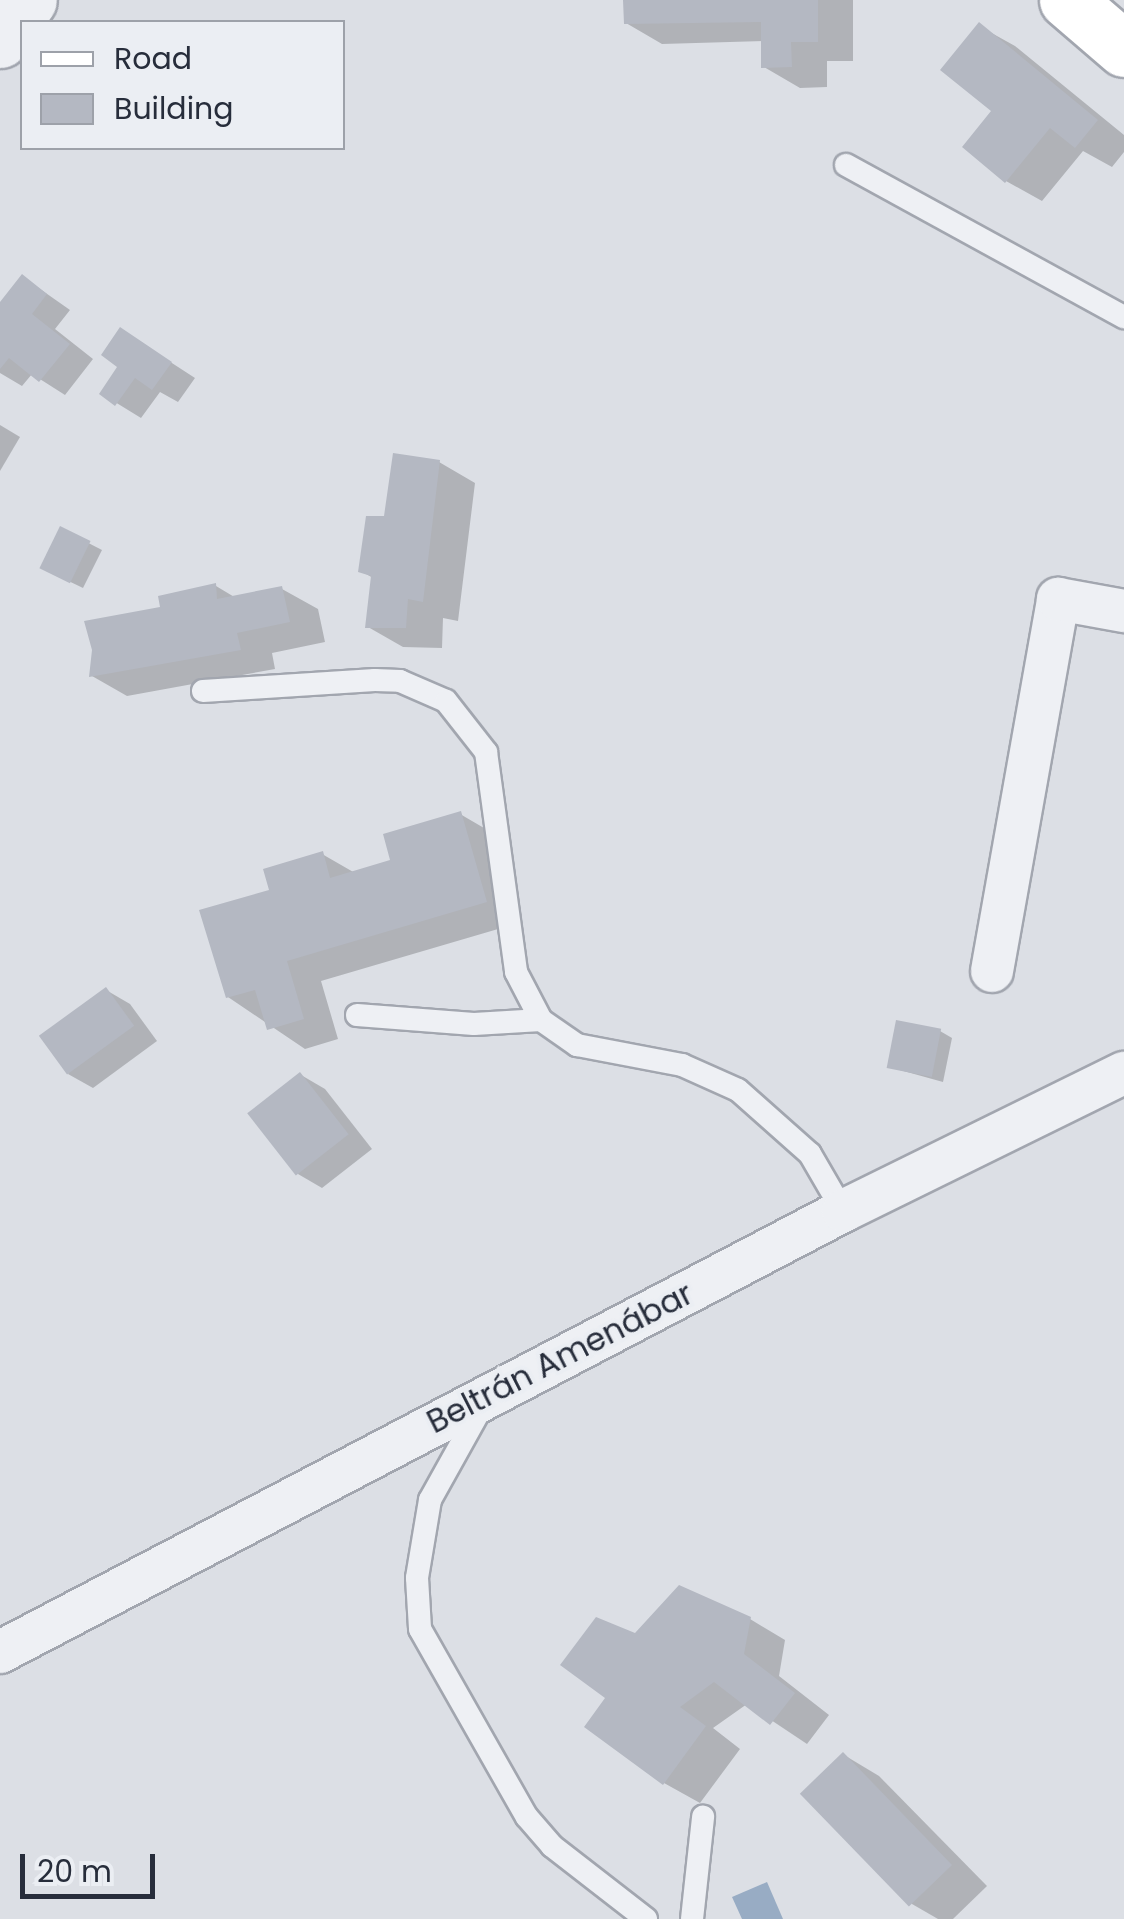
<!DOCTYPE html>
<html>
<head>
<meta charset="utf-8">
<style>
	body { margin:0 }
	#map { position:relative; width:1124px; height:1919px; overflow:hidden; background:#dcdfe5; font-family:Poppins,sans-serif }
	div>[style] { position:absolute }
	.water>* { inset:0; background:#98acc4 }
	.shadow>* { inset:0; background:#0003 }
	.building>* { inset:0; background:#b4b8c2; transform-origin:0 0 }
	.roads { filter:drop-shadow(2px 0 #a2a6af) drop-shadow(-2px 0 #a2a6af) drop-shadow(0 2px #a2a6af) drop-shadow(0 -2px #a2a6af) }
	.service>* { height:22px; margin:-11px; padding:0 11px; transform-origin:11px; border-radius:11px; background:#eef0f4 }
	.minor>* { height:42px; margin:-21px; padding:0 21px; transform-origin:21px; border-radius:21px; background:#eef0f4 }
	.tertiary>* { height:55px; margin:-27.5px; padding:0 27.5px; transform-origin:27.5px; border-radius:27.5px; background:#eef0f4 }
	.secondary>* { height:55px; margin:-27.5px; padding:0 27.5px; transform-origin:27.5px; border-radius:27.5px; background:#fff }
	span { translate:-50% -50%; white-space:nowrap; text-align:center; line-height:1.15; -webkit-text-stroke:8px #ebeef3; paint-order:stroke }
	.street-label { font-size:32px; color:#272d3b }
	.legend { position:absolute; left:20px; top:20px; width:325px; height:130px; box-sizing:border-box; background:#ebeef3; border:2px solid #9da1a9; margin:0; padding:12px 18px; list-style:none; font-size:30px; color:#272d3b }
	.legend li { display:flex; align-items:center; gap:20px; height:50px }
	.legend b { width:50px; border:2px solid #9da1a9 }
	.scale { position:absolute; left:20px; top:1854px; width:135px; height:45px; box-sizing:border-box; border:5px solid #272d3b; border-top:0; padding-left:12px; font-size:30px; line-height:35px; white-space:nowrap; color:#272d3b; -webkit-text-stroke:8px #ebeef3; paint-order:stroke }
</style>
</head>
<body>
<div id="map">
	<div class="water">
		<div style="clip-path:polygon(767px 1882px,783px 1919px,742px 1919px,732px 1897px)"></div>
	</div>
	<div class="shadow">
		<div style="clip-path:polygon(626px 0,853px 0,853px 61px,827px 61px,827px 87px,800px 88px,764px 67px,764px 41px,662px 44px,626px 23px)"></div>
		<div style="clip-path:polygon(979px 26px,1015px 46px,1124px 135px,1124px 152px,1112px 167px,1083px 151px,1042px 201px,1006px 181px)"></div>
		<div style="clip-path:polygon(23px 277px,70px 310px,55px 329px,93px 359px,65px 395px,32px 374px,22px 386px,0 373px,0 305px)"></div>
		<div style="clip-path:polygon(121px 330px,195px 378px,178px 402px,160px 392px,141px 418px,102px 394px,121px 366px)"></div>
		<div style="clip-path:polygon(0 425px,20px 437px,0 471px)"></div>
		<div style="clip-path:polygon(439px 462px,475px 483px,458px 621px,443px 618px,442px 648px,403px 647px,368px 627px,373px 578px,361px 571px)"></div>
		<div style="clip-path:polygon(61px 529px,102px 550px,83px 588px,54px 574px)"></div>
		<div style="clip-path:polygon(216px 586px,236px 598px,282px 589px,318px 609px,325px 642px,272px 653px,275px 669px,127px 696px,92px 676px,94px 650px)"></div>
		<div style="clip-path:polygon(460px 814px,496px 835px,522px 922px,321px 981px,338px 1039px,305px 1049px,228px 997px,272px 891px,322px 854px,355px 873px,393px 862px)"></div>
		<div style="clip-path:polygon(106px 990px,130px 1004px,157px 1041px,93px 1088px,68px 1074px)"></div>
		<div style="clip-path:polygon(940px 1031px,952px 1038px,943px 1082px,889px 1067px)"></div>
		<div style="clip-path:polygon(301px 1075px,325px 1089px,372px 1149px,322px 1188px,298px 1174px)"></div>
		<div style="clip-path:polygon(750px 1619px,785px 1640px,779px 1676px,829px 1715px,807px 1744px,747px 1704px,713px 1728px,740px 1749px,700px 1803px,664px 1783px,609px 1697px,636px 1636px)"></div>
		<div style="clip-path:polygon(844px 1755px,879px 1776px,987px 1886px,953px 1919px,938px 1919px,912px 1904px)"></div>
	</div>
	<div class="building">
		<div style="clip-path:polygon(623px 0,818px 0,818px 42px,791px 42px,792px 67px,761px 68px,761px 22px,624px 24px)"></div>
		<div style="clip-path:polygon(979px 22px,1098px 120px,1075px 148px,1050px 128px,1005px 183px,962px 147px,991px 111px,940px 70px)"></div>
		<div style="clip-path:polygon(22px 274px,47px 294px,32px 314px,70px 344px,39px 382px,9px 358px,0 369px,0 302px)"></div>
		<div style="clip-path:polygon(120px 327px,172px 362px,152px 390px,135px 378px,115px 406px,99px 394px,117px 367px,101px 355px)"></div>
		<div style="clip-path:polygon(393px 453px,440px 460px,423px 602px,408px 599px,406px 628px,365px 628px,371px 576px,358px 572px,366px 516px,384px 516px)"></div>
		<div style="left:60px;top:526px;width:34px;height:47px;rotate:26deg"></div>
		<div style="clip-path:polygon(216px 583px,217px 599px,282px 586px,290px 622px,237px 633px,241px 650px,89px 677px,92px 650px,84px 621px,160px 607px,158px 596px)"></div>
		<div style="clip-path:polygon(461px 811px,487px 902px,287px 961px,304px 1019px,267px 1030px,255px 990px,226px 998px,199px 910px,269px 890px,263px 869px,323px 851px,330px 878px,390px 860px,383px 834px)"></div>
		<div style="left:106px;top:987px;width:48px;height:83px;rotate:54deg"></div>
		<div style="left:896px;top:1020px;width:46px;height:49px;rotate:11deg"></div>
		<div style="left:300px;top:1072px;width:79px;height:67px;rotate:52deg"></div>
		<div style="clip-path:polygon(679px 1585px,751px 1617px,744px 1654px,795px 1693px,770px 1725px,714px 1682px,680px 1707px,706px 1726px,663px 1785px,584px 1727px,605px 1698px,560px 1665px,596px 1617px,635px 1633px)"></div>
		<div style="left:843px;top:1752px;width:157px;height:60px;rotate:46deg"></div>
	</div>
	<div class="roads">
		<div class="service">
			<div style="left:846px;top:165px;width:317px;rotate:28.7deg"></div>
			<div style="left:203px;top:691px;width:172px;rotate:-3.7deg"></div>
			<div style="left:375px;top:680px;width:25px;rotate:2deg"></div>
			<div style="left:400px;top:681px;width:50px;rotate:23.5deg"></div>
			<div style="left:446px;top:701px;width:65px;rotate:51.9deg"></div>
			<div style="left:486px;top:752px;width:222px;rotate:82.2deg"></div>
			<div style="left:516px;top:972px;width:54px;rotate:62.5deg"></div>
			<div style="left:541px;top:1020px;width:44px;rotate:34.8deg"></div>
			<div style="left:577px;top:1045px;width:107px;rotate:10.8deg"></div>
			<div style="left:682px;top:1065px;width:61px;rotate:24.1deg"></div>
			<div style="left:738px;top:1090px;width:96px;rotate:41.6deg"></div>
			<div style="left:810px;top:1154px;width:66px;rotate:59.9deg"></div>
			<div style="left:357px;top:1015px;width:117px;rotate:4.4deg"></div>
			<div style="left:474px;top:1024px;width:67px;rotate:-3.4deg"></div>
			<div style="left:480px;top:1410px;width:103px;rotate:119.1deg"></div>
			<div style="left:430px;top:1500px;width:79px;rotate:99.5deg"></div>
			<div style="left:417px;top:1578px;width:51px;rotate:86.6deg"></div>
			<div style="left:420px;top:1629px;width:216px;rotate:60.4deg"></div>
			<div style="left:527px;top:1817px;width:38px;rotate:49deg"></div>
			<div style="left:552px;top:1846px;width:119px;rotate:37.8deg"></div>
			<div style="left:692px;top:1919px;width:103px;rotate:-83.8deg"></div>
		</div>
		<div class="minor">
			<div style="left:992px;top:971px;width:378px;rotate:-79.9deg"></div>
			<div style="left:1058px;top:599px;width:67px;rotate:10.3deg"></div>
			<div style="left:0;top:1652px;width:951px;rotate:-27.62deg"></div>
			<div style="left:843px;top:1211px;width:313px;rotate:-26.2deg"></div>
		</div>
		<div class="tertiary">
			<div style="left:0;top:40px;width:49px;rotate:-54.1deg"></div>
		</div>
		<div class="secondary">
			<div style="left:1067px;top:0;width:75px;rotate:40.7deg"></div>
		</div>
	</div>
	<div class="street-label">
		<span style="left:560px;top:1358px;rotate:-27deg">Beltrán Amenábar</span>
	</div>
	<ul class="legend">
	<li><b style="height:12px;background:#fff"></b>Road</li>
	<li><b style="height:28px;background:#b4b8c2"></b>Building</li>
	</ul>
	<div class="scale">20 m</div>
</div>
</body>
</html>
